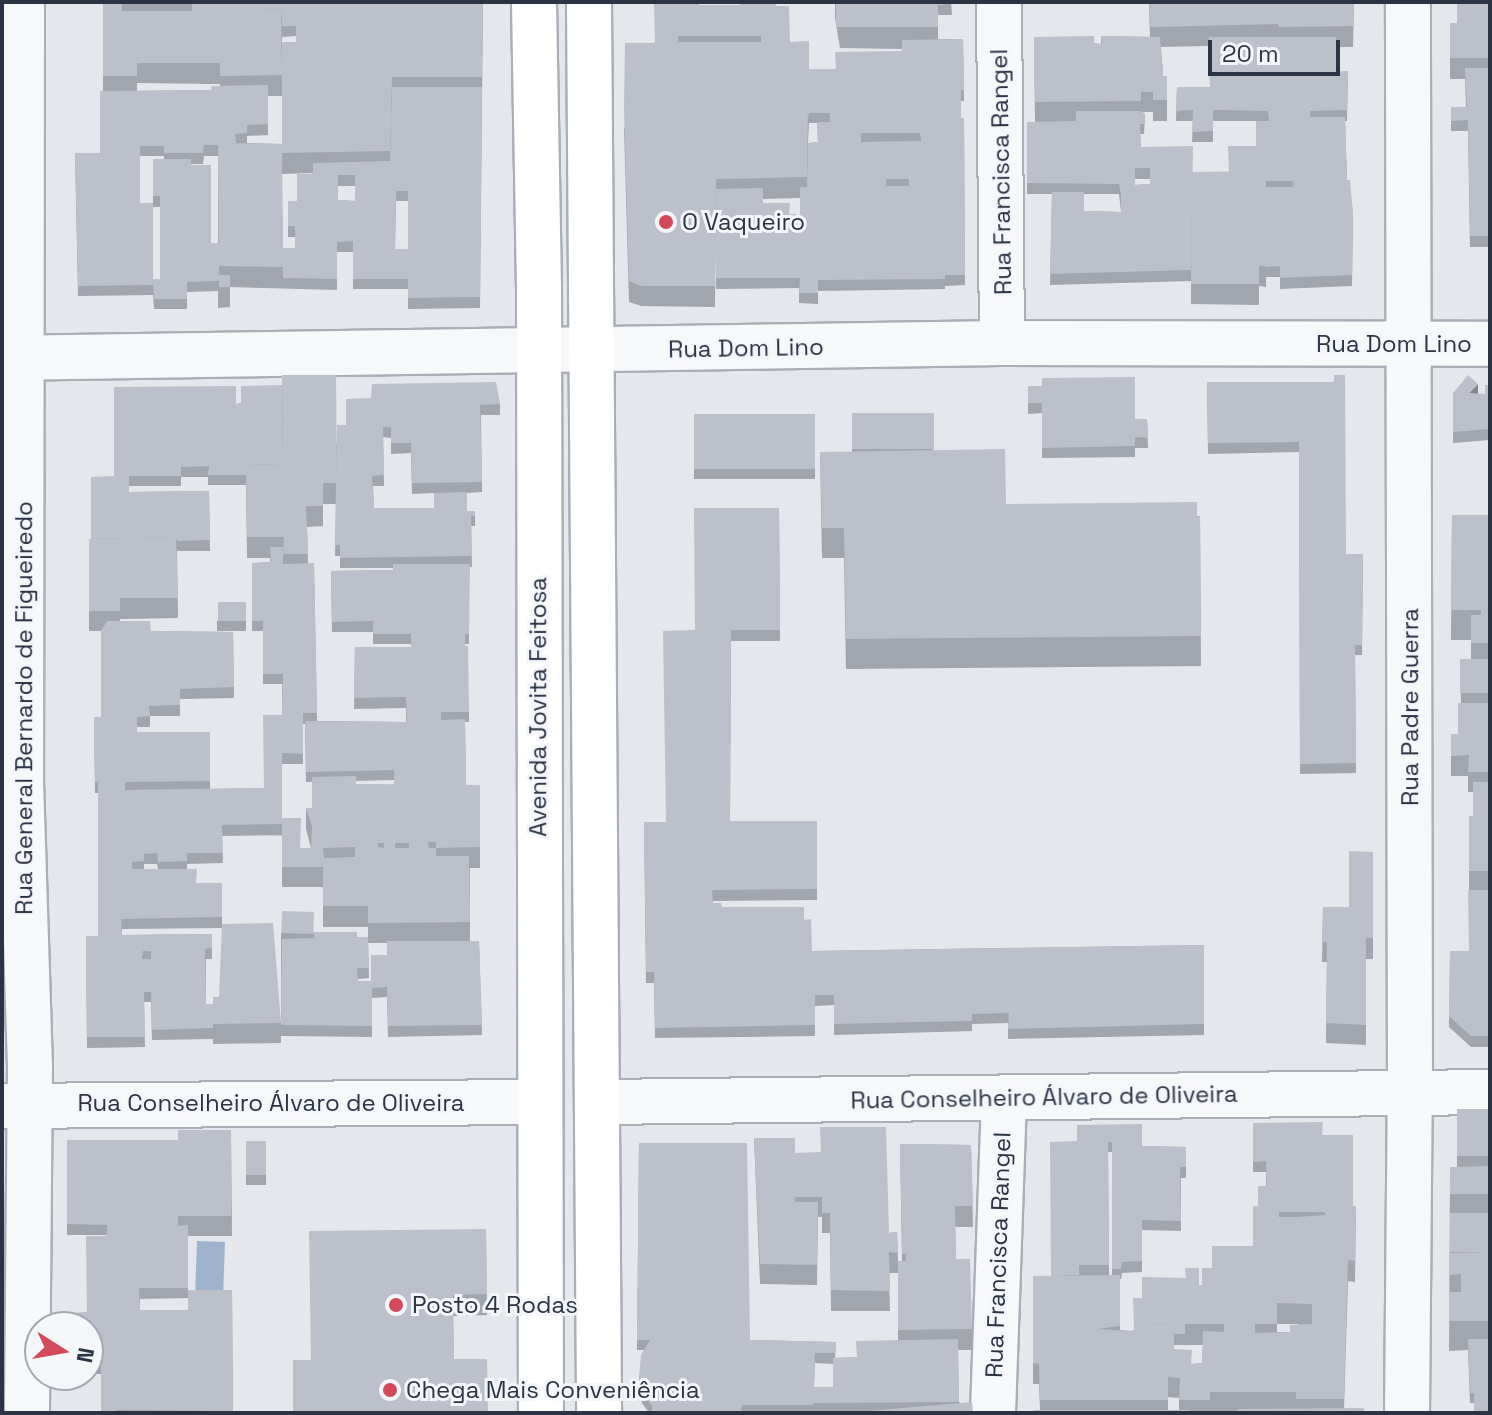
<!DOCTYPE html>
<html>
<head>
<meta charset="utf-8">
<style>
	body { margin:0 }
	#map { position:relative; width:1492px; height:1415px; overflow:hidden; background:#e4e7ec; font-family:"Space Grotesk",sans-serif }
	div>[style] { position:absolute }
	.water>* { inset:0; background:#9fb4cc; transform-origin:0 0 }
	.roads { filter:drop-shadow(2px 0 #a9aeb7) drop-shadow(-2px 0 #a9aeb7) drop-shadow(0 2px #a9aeb7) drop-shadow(0 -2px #a9aeb7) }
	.minor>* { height:44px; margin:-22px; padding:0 22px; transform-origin:22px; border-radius:22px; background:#f7f8fa }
	.major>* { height:44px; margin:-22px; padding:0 22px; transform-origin:22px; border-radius:22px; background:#fff }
	.wall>* { inset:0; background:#a1a5ae; transform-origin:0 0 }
	.shaded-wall>* { inset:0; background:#83868d }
	.building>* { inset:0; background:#bbc0ca; transform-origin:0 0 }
	.dots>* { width:22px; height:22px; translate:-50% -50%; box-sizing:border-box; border:4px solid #f4f6f9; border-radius:50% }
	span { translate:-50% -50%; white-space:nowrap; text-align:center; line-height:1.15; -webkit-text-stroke:6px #f4f6f9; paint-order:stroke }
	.street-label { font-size:24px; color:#2b3445 }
	.poi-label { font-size:24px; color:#2b3445 }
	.left { translate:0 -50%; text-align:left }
	.frame { position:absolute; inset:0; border:4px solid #2b3445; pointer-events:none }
	.north { position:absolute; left:24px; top:1311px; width:80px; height:80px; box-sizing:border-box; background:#f4f6f9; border:2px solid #a4a8b1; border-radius:50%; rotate:101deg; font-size:22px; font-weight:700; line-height:32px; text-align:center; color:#2b3445 }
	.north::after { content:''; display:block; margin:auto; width:28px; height:36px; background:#d1495b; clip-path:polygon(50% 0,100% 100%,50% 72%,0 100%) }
	.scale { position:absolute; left:1208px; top:40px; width:132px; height:36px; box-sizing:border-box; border:4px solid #2b3445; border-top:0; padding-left:10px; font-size:24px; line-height:28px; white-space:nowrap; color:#2b3445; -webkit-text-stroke:6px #f4f6f9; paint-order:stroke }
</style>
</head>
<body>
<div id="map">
	<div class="water">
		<div style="left:197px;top:1241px;width:28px;height:58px;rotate:2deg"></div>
	</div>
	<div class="roads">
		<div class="minor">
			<div style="left:22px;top:2px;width:779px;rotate:90.07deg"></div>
			<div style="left:21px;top:781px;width:284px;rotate:88.2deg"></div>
			<div style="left:30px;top:1065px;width:348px;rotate:90.5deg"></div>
			<div style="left:999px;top:2px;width:341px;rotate:89.5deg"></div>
			<div style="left:2px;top:358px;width:1000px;rotate:-0.86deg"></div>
			<div style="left:1002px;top:343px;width:488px;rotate:0.1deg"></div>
			<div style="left:598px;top:1102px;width:892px;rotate:-0.64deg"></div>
			<div style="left:2px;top:1106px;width:537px;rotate:-0.43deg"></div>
			<div style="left:993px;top:1413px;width:316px;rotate:-88deg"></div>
			<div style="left:1407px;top:1413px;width:321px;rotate:-89.5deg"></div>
			<div style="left:1410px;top:1092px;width:1090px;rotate:-90.11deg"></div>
		</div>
		<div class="major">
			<div style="left:534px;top:2px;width:286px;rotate:89deg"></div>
			<div style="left:539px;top:288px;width:1125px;rotate:89.9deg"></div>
			<div style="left:589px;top:2px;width:1411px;rotate:89.59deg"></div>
		</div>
	</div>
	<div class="wall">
		<div style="clip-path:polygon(evenodd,103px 2px,483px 2px,480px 308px,408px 309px,408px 289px,353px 289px,353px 252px,337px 252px,337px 290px,230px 287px,230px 307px,218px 308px,218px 291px,187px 292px,187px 309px,154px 309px,153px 295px,78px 296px,75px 153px,100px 153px,103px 91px,103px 2px,296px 36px,296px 42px,282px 42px,282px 37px,296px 36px,103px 2px,137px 83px,220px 84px,220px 86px,211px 90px,137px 91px,137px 83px,103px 2px,268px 96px,282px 96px,282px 144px,247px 143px,247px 136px,268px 135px,268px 96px,103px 2px,140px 156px,164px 156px,164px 159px,153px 159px,153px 203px,140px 203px,140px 156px,103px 2px,204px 156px,218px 156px,218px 243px,211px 243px,191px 164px,203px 164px,204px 156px,103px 2px,313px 173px,297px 201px,288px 201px,288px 237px,295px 237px,295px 248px,283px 277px,282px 174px,313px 173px,103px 2px,338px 186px,355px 186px,355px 201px,338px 200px,338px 186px,103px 2px,396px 201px,408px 201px,408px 249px,395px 249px,396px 201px,103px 2px,153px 207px,160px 207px,160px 279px,153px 279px,153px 207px)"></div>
		<div style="clip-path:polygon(evenodd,739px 2px,808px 2px,808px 4px,776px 4px,776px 6px,790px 42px,809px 69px,836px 69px,902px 51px,902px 49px,840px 48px,835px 18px,835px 2px,951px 2px,952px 15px,938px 15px,938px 39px,963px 39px,964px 101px,961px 101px,961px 118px,964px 118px,965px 285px,945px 286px,945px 289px,818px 291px,818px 304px,799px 303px,799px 288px,716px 289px,716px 199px,715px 307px,641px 306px,629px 302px,624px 129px,654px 43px,699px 5px,740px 5px,739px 2px,809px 123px,817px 123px,818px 142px,808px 143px,809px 123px,739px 2px,800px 198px,800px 233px,790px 214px,763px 203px,763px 199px,800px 198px)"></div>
		<div style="clip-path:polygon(evenodd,1149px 2px,1354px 2px,1353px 47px,1337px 47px,1339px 72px,1348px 71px,1347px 121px,1345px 121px,1347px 180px,1353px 213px,1352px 286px,1280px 289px,1280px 277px,1266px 277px,1266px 192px,1266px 287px,1259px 286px,1259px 305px,1191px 304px,1191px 281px,1050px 285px,1052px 194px,1027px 194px,1027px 122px,1035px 122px,1034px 37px,1101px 44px,1101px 36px,1150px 37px,1149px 2px,1209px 46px,1210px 87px,1177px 87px,1176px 121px,1193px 121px,1192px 142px,1213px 142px,1213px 121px,1256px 121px,1256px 146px,1228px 172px,1193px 172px,1141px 147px,1140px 134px,1144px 134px,1145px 114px,1142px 112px,1153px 112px,1153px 121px,1167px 121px,1167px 76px,1163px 76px,1161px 47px,1209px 46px,1149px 2px,1135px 179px,1150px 179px,1150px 184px,1135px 185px,1135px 179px,1149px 2px,1084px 194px,1119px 194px,1121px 212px,1084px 211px,1084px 194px)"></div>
		<div style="clip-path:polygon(1490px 2px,1490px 247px,1470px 247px,1468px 131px,1451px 131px,1451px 107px,1466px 107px,1465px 79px,1450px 79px,1450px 23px,1457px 23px)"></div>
		<div style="clip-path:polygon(1207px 382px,1334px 382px,1346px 554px,1363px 554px,1362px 655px,1355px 655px,1356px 773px,1300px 774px,1299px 452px,1208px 454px)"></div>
		<div style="clip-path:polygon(evenodd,282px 385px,337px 444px,346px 425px,346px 399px,500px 404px,500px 415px,481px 415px,482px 492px,467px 493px,467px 511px,475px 511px,475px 526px,471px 526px,472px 567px,469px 567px,469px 644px,465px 644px,469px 712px,469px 722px,465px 722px,466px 785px,480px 785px,480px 868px,470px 868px,470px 941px,479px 941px,482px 1035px,388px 1037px,387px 997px,372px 998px,372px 1037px,281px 1036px,281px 1043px,213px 1044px,213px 1029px,213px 1039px,152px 1040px,151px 1002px,144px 1002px,145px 1047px,87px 1048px,86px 936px,98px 936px,98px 793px,95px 793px,94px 717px,101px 717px,101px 631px,89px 631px,89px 539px,91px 539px,114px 476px,236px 404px,241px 403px,282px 385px,383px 437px,391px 438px,391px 454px,411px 453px,412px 494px,434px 493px,434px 508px,374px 508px,373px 486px,384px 486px,383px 437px,282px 385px,181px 477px,208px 477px,208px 485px,246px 485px,247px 558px,270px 558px,270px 562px,252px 563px,252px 631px,263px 631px,263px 684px,282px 684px,282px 715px,264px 788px,210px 789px,210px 732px,137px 732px,137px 727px,150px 727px,150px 716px,180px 716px,180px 699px,234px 698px,233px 632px,151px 631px,120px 621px,120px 619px,178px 618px,177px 551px,210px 551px,209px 491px,129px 492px,129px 486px,181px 486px,181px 477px,282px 385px,323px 504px,336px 504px,335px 556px,340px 556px,340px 568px,393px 568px,393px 570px,331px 571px,332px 632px,373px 632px,373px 644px,411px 644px,411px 647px,355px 647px,354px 709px,406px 708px,406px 722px,317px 721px,314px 563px,308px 564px,307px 527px,323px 526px,323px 504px,282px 385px,303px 724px,305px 724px,306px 782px,312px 782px,312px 808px,306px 808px,306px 829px,311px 848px,300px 848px,282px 818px,282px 764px,303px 764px,303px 724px,282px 385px,394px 780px,394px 785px,356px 784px,356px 781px,394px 780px,282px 385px,282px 835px,282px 887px,323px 887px,323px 927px,368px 927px,368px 942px,357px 937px,314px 932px,281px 933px,281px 1022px,206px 1004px,206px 959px,212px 959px,212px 934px,122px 935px,122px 929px,222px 928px,222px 883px,196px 883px,187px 869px,187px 864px,223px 863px,222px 836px,282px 835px,282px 385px,144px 864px,157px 864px,158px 869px,144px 869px,144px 864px,282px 385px,368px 943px,387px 943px,387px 955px,371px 981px,358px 981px,358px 979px,369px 978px,368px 943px)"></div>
		<div style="clip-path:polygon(1490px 385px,1490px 440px,1453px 443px,1453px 432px,1478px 394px,1485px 394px)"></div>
		<div style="clip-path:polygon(1028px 386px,1135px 419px,1147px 419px,1148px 448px,1135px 448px,1135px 457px,1042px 458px,1042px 413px,1028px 414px)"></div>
		<div style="left:694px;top:414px;width:121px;height:65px"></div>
		<div style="clip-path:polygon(852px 414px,934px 450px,1006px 504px,1200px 516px,1201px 666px,846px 669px,844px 558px,822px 558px,820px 452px,852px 452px)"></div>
		<div style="clip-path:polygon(779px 508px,780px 641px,731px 641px,730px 821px,817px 821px,817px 900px,713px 901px,713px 903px,722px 907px,804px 920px,812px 951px,1204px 945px,1204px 1035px,1008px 1039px,1008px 1023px,972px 1024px,972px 1031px,834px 1035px,834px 1005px,815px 1006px,815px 1036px,655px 1038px,654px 983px,646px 983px,644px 822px,666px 822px,695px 630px)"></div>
		<div style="clip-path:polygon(1452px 515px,1490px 515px,1490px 1047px,1471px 1047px,1449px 1027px,1450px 951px,1469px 951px,1469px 816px,1473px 816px,1473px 792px,1468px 792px,1468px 776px,1451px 776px,1451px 734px,1459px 734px,1461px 703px,1460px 660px,1471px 659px,1471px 640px,1451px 640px)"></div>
		<div style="clip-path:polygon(246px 602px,246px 631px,217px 631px,217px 621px)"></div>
		<div style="clip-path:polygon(1373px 852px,1373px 959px,1366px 959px,1366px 1045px,1326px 1043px,1327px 962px,1322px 962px,1323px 907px,1349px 907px)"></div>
		<div style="clip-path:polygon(1490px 1109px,1490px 1413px,1474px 1403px,1470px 1403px,1468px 1350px,1449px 1351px,1450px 1167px,1457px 1167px,1457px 1110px)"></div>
		<div style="clip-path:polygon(evenodd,1253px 1123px,1323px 1135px,1353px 1206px,1356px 1206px,1355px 1282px,1348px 1281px,1344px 1409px,1210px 1413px,1033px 1413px,1040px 1410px,1039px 1384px,1033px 1384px,1033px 1276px,1051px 1276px,1077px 1141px,1077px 1125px,1142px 1146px,1186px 1147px,1186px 1178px,1181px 1178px,1181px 1231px,1142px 1230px,1142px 1272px,1122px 1273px,1121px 1279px,1120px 1279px,1120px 1330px,1131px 1331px,1134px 1330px,1142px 1298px,1202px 1285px,1212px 1268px,1253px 1246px,1258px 1206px,1266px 1186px,1266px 1172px,1253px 1172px,1253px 1123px,1108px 1152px,1112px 1152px,1112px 1275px,1109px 1275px,1108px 1152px,1253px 1123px,1277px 1324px,1299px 1324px,1290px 1332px,1277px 1332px,1277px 1324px,1253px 1123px,1185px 1334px,1185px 1345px,1203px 1345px,1202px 1363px,1192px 1364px,1174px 1349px,1174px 1345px,1185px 1345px,1185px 1334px,1253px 1123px,1168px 1397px,1179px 1398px,1179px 1410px,1168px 1410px,1168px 1397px)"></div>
		<div style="clip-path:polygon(231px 1130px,232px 1236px,188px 1236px,188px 1298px,140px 1299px,140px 1310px,188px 1310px,232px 1290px,233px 1413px,101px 1413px,101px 1374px,88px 1374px,87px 1312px,107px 1235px,67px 1235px,67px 1140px,178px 1140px)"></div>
		<div style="clip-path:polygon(evenodd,754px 1138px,795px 1153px,889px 1233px,897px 1232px,898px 1261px,902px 1261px,900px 1144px,971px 1145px,973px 1227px,955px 1227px,956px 1259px,972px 1329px,972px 1350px,958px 1350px,959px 1402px,973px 1413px,649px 1413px,642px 1403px,639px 1388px,639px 1378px,644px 1350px,637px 1350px,639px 1143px,750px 1340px,836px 1342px,835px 1358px,857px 1357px,898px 1340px,898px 1273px,889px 1273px,890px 1311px,831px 1311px,830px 1233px,822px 1233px,822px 1217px,818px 1217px,817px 1285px,760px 1284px,754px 1138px,815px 1363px,833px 1364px,833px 1387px,814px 1387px,815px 1363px)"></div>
		<div style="left:246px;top:1141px;width:20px;height:44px"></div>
		<div style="clip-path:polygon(486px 1229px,487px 1315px,453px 1316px,454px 1359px,310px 1360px)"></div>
	</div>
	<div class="shaded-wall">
		<div style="clip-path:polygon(1478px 384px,1478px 395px,1469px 393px)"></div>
	</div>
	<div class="building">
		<div style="clip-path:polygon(103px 2px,483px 2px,482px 77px,282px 77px,282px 87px,282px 42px,296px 42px,296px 26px,282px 26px,281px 9px,260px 10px,260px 3px,221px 2px,122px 4px,122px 11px,103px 11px)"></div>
		<div style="clip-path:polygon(evenodd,654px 2px,699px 2px,699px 5px,740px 5px,740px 2px,776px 2px,776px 6px,789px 6px,790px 42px,809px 41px,809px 69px,836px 69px,835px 52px,902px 51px,902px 40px,963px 39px,964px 90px,961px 90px,961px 118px,964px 118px,965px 275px,945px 275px,945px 279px,818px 280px,818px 293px,799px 293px,800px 278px,716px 278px,716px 231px,729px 232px,729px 223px,716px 223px,716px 189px,763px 188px,763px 203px,790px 203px,789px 214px,796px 214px,800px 233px,800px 187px,807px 187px,808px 143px,818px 142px,817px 122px,830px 122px,830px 113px,809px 113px,808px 118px,808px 108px,624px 108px,625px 43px,655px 43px,654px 2px,678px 36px,761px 36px,761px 42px,678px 42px,678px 36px,654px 2px,861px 133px,920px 133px,921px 141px,861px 142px,861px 133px,654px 2px,886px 179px,909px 179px,909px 186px,886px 186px,886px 179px)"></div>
		<div style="left:836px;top:2px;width:102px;height:25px"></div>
		<div style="clip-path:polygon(938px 2px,951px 2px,952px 4px,938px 5px)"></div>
		<div style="clip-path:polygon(1149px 2px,1354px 2px,1353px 26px,1279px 27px,1278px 24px,1150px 27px)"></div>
		<div style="left:1457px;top:2px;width:33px;height:21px"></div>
		<div style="clip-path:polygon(192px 3px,260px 3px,260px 10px,281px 9px,282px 75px,220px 76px,220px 63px,137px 63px,137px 76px,103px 76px,103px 11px,192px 11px)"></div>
		<div style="left:1450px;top:23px;width:40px;height:35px"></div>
		<div style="clip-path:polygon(1094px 36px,1094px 44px,1102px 44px,1101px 36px,1160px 37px,1162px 64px,1034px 64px,1034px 73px,1034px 37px)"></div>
		<div style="clip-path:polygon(1209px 37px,1336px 37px,1339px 72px,1348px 71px,1347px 110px,1310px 111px,1310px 117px,1345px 117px,1347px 180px,1350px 180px,1353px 213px,1352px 275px,1280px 278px,1280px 266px,1266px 267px,1266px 187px,1293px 187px,1293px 181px,1266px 181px,1266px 171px,1229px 172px,1228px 146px,1256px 146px,1256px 121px,1269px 121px,1268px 111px,1213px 110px,1213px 131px,1192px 132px,1193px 110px,1176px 111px,1177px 87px,1210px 87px)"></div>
		<div style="clip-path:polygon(1034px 64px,1163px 64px,1163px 76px,1167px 76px,1167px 100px,1153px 100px,1153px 92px,1141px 92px,1141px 101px,1035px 102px)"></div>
		<div style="clip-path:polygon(1465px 68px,1490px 68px,1490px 236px,1470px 236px,1468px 120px,1451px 121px,1451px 107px,1467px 107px)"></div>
		<div style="clip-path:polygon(282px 77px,392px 77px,390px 151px,282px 153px,283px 267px,219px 266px,218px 143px,282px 144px)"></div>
		<div style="clip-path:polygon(268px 85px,268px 124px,247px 125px,247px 133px,235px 134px,236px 143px,218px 143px,218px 145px,204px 145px,203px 153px,164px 153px,164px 146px,140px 146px,140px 203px,153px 203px,153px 279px,160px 279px,160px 196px,153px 196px,153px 159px,191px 159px,191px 165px,211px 165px,211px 243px,219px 243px,219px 281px,187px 282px,187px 299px,154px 299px,153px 285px,78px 286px,75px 153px,100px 153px,100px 91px,212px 90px,211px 86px)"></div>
		<div style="clip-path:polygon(evenodd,392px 87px,482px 87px,480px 297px,408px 298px,408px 279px,353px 279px,353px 241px,337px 242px,337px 279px,283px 278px,283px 248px,295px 248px,295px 226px,288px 226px,288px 201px,297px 201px,297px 174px,313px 174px,313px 163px,390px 161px,392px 87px,338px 175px,355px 175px,355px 201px,338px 200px,338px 175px,392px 87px,396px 191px,408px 191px,408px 249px,395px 249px,396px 191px)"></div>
		<div style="clip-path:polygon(624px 108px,808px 108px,807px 177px,716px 179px,715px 286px,641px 286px,629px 281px)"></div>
		<div style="clip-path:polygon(evenodd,1076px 111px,1140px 111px,1145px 114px,1144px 124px,1140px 124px,1141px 147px,1193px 146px,1191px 270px,1050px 274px,1052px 192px,1084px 192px,1084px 211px,1121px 212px,1121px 195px,1119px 184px,1027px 183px,1027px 122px,1076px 121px,1076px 111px,1135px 168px,1150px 168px,1150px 184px,1135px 185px,1135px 168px)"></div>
		<div style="clip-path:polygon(1266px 171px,1266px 266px,1259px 266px,1259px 284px,1191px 284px,1192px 172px)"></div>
		<div style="left:219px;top:275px;width:11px;height:12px"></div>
		<div style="clip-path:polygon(282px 375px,336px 375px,337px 483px,323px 483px,323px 506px,306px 506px,308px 554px,283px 554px,284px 537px,247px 537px,246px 465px,283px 464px)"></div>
		<div style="clip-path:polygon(1334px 375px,1345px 375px,1346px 554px,1363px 554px,1362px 645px,1355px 645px,1356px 763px,1300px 764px,1299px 442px,1208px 443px,1207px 382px,1334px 382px)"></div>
		<div style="clip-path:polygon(1468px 375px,1478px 384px,1469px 393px,1485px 394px,1485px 385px,1490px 385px,1490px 429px,1453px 432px,1453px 393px)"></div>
		<div style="clip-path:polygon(1135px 377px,1135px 419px,1147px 419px,1148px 438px,1135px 437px,1135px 446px,1042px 448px,1042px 403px,1028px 403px,1028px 386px,1042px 386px,1042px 378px)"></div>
		<div style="clip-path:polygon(496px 382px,500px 404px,480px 405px,482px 482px,412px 483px,411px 443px,391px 443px,391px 427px,383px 427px,384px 475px,372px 476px,374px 508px,434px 508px,434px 493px,467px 492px,467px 511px,475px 511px,475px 516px,471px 516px,472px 556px,340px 558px,340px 545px,335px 545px,336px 483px,337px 483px,337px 425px,346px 425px,346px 399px,371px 398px,372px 384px)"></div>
		<div style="clip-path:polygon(282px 385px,283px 464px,246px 465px,246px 475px,208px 475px,209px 466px,181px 467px,181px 476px,129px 476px,129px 492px,209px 491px,210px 540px,177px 541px,176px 537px,91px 539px,91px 477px,114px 476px,114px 387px,236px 386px,236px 404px,241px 403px,241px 386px)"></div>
		<div style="left:934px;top:413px;width:36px;height:82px;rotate:90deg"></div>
		<div style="left:694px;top:414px;width:121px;height:55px"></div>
		<div style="clip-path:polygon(1005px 449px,1006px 504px,1197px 502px,1197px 517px,1200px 516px,1201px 636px,846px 639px,844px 528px,822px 528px,820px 452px)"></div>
		<div style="clip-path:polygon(694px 508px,779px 508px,780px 630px,731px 630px,730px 821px,817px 821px,817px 889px,712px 890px,713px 903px,721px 903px,722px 907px,804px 907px,804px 920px,811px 919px,812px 951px,1204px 945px,1204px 1024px,1008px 1029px,1009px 1013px,972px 1014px,972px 1021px,834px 1024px,834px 995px,815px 995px,815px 1025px,655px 1028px,654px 972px,646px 972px,644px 822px,666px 822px,663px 631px,695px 630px)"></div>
		<div style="clip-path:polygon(1452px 515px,1490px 515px,1490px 643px,1471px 643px,1471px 615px,1481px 615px,1481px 610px,1451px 610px)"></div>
		<div style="clip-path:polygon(176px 537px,178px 598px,120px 598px,120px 611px,89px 611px,89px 539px)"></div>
		<div style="clip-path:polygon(evenodd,270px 547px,283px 547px,283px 564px,314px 563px,317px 713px,303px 713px,303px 754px,282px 753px,282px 818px,301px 818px,300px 848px,282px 848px,282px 858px,282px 824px,222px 825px,223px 853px,187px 853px,187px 861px,158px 862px,157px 853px,144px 854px,144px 861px,132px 862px,132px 869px,197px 869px,196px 883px,222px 883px,222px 917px,121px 919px,122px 935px,212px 934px,212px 948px,205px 949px,206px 1004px,213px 1004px,213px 1028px,152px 1030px,151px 992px,144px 992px,145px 1037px,87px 1037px,86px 936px,98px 936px,98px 782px,95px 782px,94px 717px,101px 717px,101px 631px,107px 621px,150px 621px,151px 631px,233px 632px,234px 687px,180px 689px,180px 705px,149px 706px,150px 716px,137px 717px,137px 732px,210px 732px,210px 781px,125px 782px,125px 790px,264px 788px,263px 715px,282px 715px,283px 674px,263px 674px,263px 621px,252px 621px,252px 563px,271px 562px,270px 547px,143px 951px,151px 951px,151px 959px,142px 959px,143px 951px)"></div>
		<div style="clip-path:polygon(393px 564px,470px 564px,469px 634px,465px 634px,465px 646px,468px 646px,469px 712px,441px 712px,441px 720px,465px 719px,466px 785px,394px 785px,394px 770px,306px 772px,305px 721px,407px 722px,406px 697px,354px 698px,355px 647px,411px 647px,411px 634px,373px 634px,373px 621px,332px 622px,331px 571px,393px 570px)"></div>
		<div style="left:218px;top:602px;width:28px;height:19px"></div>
		<div style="left:1490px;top:659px;width:34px;height:30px;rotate:90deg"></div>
		<div style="left:1458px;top:703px;width:32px;height:31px"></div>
		<div style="clip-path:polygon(1451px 734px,1490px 734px,1490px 772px,1468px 772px,1469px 755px,1451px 756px)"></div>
		<div style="clip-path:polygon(evenodd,356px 776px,356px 784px,480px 785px,480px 847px,436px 848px,436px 842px,428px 842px,429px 848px,436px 848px,436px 856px,469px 856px,470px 922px,368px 923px,368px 906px,323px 906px,323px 867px,282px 867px,282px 848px,311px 848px,312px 826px,306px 808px,312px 808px,312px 777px,356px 776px,378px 843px,384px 843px,384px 848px,378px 847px,378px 843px,356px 776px,395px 843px,409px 843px,409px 848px,395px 848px,395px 843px,356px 776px,355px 847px,355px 857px,324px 858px,323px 848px,355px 847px)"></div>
		<div style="left:1473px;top:782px;width:16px;height:34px"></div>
		<div style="left:1469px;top:816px;width:21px;height:55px"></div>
		<div style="clip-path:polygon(1349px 851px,1373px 852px,1373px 938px,1366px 938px,1366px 1025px,1326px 1023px,1327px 942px,1322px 942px,1323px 907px,1349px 907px)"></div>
		<div style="clip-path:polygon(1468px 890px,1490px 890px,1490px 1036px,1471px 1036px,1449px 1016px,1450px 951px,1469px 951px)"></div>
		<div style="left:282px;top:911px;width:32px;height:22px;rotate:2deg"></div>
		<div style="clip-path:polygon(273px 923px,281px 1023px,213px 1024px,213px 997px,219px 997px,222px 924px)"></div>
		<div style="clip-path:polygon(314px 932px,357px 932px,357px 937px,368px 937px,369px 968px,357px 968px,358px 981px,371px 981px,371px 955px,387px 955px,387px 941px,479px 941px,482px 1025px,388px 1026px,387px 987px,372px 988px,372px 1026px,281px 1025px,282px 939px,314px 938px)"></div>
		<div style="left:1490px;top:1109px;width:47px;height:33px;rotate:90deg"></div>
		<div style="clip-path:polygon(1323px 1122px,1322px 1135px,1353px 1135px,1353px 1206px,1325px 1206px,1325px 1212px,1279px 1212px,1279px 1206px,1258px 1206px,1258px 1186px,1267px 1186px,1266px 1161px,1253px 1162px,1253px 1123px)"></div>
		<div style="clip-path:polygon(1142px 1124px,1142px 1146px,1186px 1147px,1186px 1167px,1180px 1167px,1181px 1221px,1142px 1220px,1142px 1261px,1122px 1262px,1121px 1269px,1112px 1269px,1112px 1142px,1108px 1142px,1109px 1265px,1079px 1265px,1079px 1275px,1051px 1276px,1050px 1142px,1077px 1141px,1077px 1125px)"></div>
		<div style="clip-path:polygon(820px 1127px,886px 1127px,889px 1233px,897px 1232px,898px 1253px,889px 1252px,890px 1291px,831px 1290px,830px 1213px,822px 1213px,822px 1197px,795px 1197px,795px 1202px,818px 1202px,817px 1265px,760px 1264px,754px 1138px,795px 1138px,795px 1153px,821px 1152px)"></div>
		<div style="left:178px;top:1130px;width:53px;height:86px"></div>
		<div style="clip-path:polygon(67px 1140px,178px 1140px,178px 1226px,188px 1225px,188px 1288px,139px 1288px,140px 1310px,188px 1310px,188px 1290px,232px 1290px,233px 1411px,116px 1410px,116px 1413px,101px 1413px,101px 1364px,88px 1364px,88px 1327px,70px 1327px,70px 1313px,87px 1312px,86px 1236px,107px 1236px,107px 1225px,67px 1224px)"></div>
		<div style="left:246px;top:1141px;width:20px;height:34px"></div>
		<div style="clip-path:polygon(639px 1143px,747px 1143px,750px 1340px,836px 1342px,835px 1353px,815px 1353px,814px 1387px,833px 1387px,833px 1358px,857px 1357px,856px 1341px,958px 1339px,959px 1402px,813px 1403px,813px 1405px,742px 1405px,741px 1413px,652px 1413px,652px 1406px,642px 1393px,639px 1378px,641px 1355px,650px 1340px,637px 1340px)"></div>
		<div style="clip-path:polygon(900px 1144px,971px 1145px,973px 1206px,955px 1206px,956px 1259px,970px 1259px,972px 1329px,898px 1330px,898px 1261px,906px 1261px,906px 1254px,902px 1254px)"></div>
		<div style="clip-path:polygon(1490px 1166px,1490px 1170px,1450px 1170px,1450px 1167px)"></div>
		<div style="left:1450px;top:1170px;width:40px;height:24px"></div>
		<div style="clip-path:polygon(evenodd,1253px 1206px,1279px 1206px,1279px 1217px,1297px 1217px,1325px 1215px,1325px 1206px,1356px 1206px,1355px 1261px,1348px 1260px,1344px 1399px,1296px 1399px,1296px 1392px,1210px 1392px,1210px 1400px,1179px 1400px,1180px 1378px,1168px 1377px,1168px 1400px,1040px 1400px,1039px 1364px,1033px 1363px,1033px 1276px,1120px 1275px,1120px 1326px,1097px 1329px,1131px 1331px,1144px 1325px,1174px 1324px,1174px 1357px,1191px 1357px,1191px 1364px,1202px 1363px,1203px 1331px,1224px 1332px,1224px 1324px,1185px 1324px,1185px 1285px,1202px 1285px,1202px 1268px,1212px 1268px,1212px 1246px,1253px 1246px,1253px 1206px,1277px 1303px,1312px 1304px,1312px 1324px,1290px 1325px,1290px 1332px,1255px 1333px,1255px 1324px,1277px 1324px,1277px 1303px)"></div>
		<div style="left:1490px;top:1213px;width:39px;height:40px;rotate:90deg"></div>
		<div style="clip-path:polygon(486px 1229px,487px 1294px,453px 1295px,454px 1359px,487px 1359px,488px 1413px,293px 1413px,293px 1360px,311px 1360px,309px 1231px)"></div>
		<div style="clip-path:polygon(1490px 1252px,1490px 1292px,1461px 1292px,1461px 1274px,1449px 1275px,1449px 1253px)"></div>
		<div style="clip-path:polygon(1185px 1268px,1199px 1268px,1199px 1285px,1185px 1285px,1185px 1334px,1174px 1334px,1174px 1324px,1144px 1325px,1134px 1330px,1133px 1298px,1142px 1298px,1142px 1277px,1186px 1278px)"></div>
		<div style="left:1449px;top:1292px;width:41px;height:29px"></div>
		<div style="clip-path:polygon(1468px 1339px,1490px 1339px,1490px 1385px,1474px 1385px,1474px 1393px,1470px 1393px)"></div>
		<div style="clip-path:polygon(1174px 1349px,1192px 1350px,1191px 1363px,1191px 1357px,1174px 1357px)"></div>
		<div style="left:1474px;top:1385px;width:16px;height:28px"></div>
		<div style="left:972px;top:1402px;width:11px;height:159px;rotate:85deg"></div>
		<div style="clip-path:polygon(1364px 1408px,1364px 1413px,1237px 1413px,1237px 1409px)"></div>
		<div style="left:1033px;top:1410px;width:157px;height:3px"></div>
	</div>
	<div class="dots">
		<div style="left:666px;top:222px;background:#d1495b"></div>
		<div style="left:396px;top:1305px;background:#d1495b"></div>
		<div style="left:390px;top:1390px;background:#d1495b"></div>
	</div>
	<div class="street-label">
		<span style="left:1001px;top:172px;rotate:-91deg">Rua Francisca Rangel</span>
		<span style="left:1394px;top:344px">Rua Dom Lino</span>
		<span style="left:746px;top:348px;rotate:-1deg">Rua Dom Lino</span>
		<span style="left:538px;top:707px;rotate:-90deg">Avenida Jovita Feitosa</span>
		<span style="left:1410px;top:707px;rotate:-90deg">Rua Padre Guerra</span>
		<span style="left:24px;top:708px;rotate:-90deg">Rua General Bernardo de Figueiredo</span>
		<span style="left:1044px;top:1097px;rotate:-1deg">Rua Conselheiro Álvaro de Oliveira</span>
		<span style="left:271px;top:1103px">Rua Conselheiro Álvaro de Oliveira</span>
		<span style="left:998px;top:1255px;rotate:-88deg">Rua Francisca Rangel</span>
	</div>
	<div class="poi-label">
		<span class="left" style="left:682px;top:222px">O Vaqueiro</span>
		<span class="left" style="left:412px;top:1305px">Posto 4 Rodas</span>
		<span class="left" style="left:406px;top:1390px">Chega Mais Conveniência</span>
	</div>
	<div class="frame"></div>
	<div class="north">N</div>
	<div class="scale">20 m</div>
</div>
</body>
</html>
